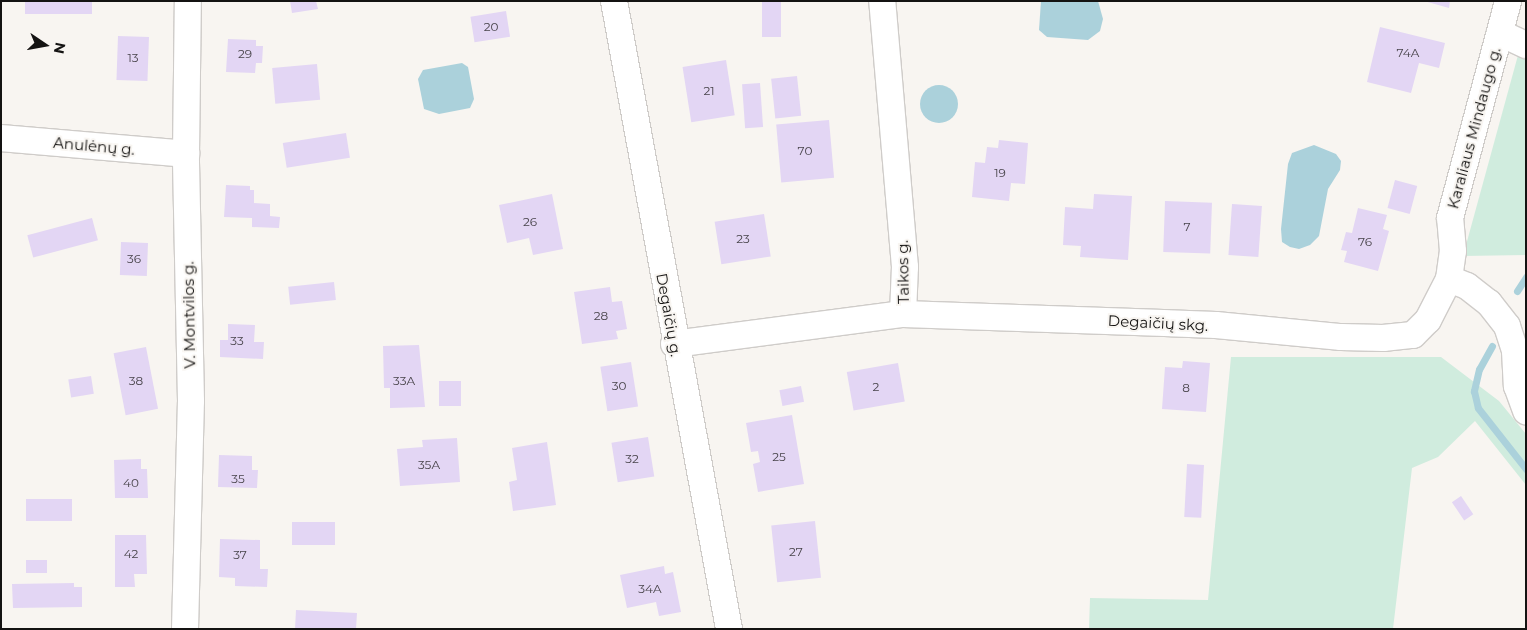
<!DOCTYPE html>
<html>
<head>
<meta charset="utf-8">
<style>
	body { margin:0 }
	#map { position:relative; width:1527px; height:630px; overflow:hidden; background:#f8f5f1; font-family:Montserrat,sans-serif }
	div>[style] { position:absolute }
	.green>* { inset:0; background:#d0ecde }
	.water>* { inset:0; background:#abd1db }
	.round { border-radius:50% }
	.stream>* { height:7px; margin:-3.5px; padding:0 3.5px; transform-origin:3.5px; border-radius:3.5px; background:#abd1db }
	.building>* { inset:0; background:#e3d6f4; transform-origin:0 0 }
	.roads { filter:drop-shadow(1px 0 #cfccc9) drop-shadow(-1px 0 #cfccc9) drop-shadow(0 1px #cfccc9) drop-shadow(0 -1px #cfccc9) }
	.minor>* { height:26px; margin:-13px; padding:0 13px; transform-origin:13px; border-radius:13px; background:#fff }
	span { translate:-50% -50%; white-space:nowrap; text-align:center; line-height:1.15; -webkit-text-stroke:4px #f8f5f1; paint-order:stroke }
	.number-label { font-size:12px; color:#48444a }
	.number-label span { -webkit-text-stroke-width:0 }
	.street-label { font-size:15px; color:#141312 }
	.frame { position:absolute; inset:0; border:2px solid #141312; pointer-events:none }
	.north { position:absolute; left:20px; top:20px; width:50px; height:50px; -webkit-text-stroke:4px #f8f5f1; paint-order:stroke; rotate:102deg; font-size:14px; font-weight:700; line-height:20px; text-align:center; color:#141312 }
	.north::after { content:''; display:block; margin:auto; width:18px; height:22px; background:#141312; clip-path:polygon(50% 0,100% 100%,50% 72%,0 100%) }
</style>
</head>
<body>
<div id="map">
	<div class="green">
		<div style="clip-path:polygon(1526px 26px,1526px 255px,1463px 256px)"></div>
		<div style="clip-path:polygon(1231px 357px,1441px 357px,1499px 401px,1526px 434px,1526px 485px,1475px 421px,1438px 457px,1412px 468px,1393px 629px,1089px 629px,1090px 598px,1208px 600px)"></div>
	</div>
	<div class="water">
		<div style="clip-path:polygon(1041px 1px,1098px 1px,1103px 19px,1100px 31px,1088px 40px,1047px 37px,1039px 30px)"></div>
		<div style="clip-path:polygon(462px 63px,468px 67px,474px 99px,470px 108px,439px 114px,424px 109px,418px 79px,423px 70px)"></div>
		<div class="round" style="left:920px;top:85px;width:38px;height:38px"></div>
		<div style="clip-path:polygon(1314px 145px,1336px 154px,1341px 161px,1340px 170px,1328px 189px,1319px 236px,1310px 245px,1299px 249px,1290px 247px,1282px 242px,1281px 229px,1288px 164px,1292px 153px)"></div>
	</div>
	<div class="stream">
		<div style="left:1517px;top:291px;width:17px;rotate:-57deg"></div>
		<div style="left:1492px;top:346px;width:26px;rotate:119deg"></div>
		<div style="left:1479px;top:369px;width:23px;rotate:103deg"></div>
		<div style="left:1474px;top:391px;width:17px;rotate:77deg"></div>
		<div style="left:1478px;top:408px;width:78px;rotate:51.8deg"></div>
	</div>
	<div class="building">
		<div style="left:25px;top:1px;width:67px;height:13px"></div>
		<div style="clip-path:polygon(290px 1px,316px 1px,318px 9px,292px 13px)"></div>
		<div style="left:762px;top:1px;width:19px;height:36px"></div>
		<div style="clip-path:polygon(1424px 1px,1450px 1px,1449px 8px)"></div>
		<div style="left:506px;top:11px;width:26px;height:36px;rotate:81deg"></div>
		<div style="clip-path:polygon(1380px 27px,1445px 43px,1439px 68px,1419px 63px,1411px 93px,1367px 82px)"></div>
		<div style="left:118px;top:36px;width:31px;height:44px;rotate:2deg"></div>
		<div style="clip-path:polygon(228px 39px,256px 40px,256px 46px,263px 46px,262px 63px,256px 63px,255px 73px,226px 72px)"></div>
		<div style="left:726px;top:60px;width:56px;height:44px;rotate:81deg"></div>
		<div style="left:317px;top:64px;width:36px;height:45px;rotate:85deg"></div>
		<div style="left:797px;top:76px;width:40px;height:26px;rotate:84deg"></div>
		<div style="left:760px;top:83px;width:44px;height:18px;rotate:86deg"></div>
		<div style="left:829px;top:120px;width:58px;height:53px;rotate:85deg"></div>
		<div style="left:346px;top:133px;width:25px;height:64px;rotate:81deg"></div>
		<div style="clip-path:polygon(999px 140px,1028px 143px,1025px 184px,1011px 183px,1009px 201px,972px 197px,975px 162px,985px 163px,987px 147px,998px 148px)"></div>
		<div style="left:1395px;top:180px;width:23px;height:29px;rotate:15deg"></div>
		<div style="clip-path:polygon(226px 185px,250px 186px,250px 190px,254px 190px,254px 203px,270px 204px,270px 216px,280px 217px,279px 228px,252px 227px,252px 218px,224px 217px)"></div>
		<div style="clip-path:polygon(552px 194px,563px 249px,533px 255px,529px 238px,507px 243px,499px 205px)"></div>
		<div style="clip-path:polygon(1094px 194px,1132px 196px,1128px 260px,1080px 257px,1081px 246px,1063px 245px,1065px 207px,1093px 209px)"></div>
		<div style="left:1165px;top:201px;width:47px;height:51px;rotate:2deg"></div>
		<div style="left:1232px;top:204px;width:30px;height:51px;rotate:4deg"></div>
		<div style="clip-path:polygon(1358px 208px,1387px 215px,1383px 229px,1389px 231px,1378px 271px,1344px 262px,1347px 251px,1341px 250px,1346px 232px,1352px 233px)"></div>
		<div style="left:764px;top:214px;width:43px;height:50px;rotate:81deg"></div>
		<div style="left:92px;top:218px;width:23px;height:67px;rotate:75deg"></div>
		<div style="left:121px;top:242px;width:27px;height:33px;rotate:2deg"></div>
		<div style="left:334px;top:282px;width:18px;height:46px;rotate:84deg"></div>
		<div style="clip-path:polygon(610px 287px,612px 302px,622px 301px,627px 329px,616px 331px,618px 339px,582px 344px,574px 292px)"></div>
		<div style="clip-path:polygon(228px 324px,255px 325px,254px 342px,264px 342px,263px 359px,220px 357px,220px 340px,228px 340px)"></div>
		<div style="clip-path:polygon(419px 345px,425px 407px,390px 408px,390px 388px,384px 388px,383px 346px)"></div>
		<div style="left:146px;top:347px;width:63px;height:33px;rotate:79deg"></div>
		<div style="clip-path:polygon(1183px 361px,1210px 363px,1206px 412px,1162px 409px,1165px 367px,1182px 368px)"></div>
		<div style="left:631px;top:362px;width:45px;height:31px;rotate:81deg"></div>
		<div style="left:898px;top:363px;width:39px;height:52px;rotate:80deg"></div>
		<div style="left:91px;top:376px;width:18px;height:23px;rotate:81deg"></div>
		<div style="left:439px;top:381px;width:22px;height:25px"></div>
		<div style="left:801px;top:386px;width:16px;height:22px;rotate:79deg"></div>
		<div style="clip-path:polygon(792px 415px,804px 484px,758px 492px,753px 464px,760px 462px,758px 451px,751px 452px,746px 423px)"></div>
		<div style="left:648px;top:437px;width:40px;height:37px;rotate:81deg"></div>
		<div style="clip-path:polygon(457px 438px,460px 482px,400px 486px,397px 449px,423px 447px,422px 440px)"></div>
		<div style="clip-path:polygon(547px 442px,556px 505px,513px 511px,509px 482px,517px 480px,512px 448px)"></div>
		<div style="clip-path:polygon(219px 455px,252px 456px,252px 470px,258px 470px,257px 488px,218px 487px)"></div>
		<div style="clip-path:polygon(141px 459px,141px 469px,147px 469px,148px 498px,115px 498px,114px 460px)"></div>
		<div style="left:1187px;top:464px;width:17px;height:53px;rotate:3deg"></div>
		<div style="left:1461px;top:496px;width:22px;height:11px;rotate:56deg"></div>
		<div style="left:26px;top:499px;width:46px;height:22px"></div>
		<div style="left:815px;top:521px;width:57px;height:44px;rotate:84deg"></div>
		<div style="left:292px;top:522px;width:43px;height:23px"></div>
		<div style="clip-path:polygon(115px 535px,146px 535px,147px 574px,134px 574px,135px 587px,115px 587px)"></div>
		<div style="clip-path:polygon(220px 539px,260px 540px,260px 569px,268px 569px,267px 587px,235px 586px,235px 578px,219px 577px)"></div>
		<div style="left:26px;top:560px;width:21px;height:13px"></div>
		<div style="clip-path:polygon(664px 566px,665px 574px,673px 572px,681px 612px,659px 616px,656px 602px,627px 608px,620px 575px)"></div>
		<div style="clip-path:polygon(74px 583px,74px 587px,82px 587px,82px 607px,13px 608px,12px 584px)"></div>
		<div style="clip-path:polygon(296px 610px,357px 613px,356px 629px,295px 629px)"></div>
	</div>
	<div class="roads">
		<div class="minor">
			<div style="left:614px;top:1px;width:638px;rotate:79.62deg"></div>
			<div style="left:1500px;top:33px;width:29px;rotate:25deg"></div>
			<div style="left:1px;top:138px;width:186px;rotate:4.9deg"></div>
			<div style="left:1449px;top:279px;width:19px;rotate:21deg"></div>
			<div style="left:1467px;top:286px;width:28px;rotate:38deg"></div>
			<div style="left:1489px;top:303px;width:29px;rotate:52deg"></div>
			<div style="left:1507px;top:326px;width:26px;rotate:72deg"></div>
			<div style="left:1515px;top:351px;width:35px;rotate:87deg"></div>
			<div style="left:1517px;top:386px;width:27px;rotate:70deg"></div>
			<div style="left:903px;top:314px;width:313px;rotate:2deg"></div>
			<div style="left:1216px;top:325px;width:126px;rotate:5.5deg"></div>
			<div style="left:1341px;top:337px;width:42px;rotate:1.4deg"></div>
			<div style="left:1383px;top:338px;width:30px;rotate:-6deg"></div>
			<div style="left:1413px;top:335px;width:21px;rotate:-45deg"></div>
			<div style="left:1428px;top:320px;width:46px;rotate:-62.9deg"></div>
			<div style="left:1449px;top:279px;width:28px;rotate:-82deg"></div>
			<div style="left:1453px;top:251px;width:33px;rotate:-95deg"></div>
			<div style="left:1450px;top:218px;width:225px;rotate:-75deg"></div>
			<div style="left:674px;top:344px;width:231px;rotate:-7.5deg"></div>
			<div style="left:903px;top:314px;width:47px;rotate:-87.6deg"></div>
			<div style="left:905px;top:267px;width:267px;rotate:-94.9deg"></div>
			<div style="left:185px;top:629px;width:228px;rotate:-88.5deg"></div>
			<div style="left:191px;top:401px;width:247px;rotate:-91.2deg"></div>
			<div style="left:186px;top:154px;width:153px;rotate:-89.3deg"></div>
		</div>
	</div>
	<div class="number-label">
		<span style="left:491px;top:27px">20</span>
		<span style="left:1408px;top:53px">74A</span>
		<span style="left:245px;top:54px">29</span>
		<span style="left:133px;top:58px">13</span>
		<span style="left:709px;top:91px">21</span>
		<span style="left:805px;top:151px">70</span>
		<span style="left:1000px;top:173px">19</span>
		<span style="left:530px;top:222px">26</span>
		<span style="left:1187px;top:227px">7</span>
		<span style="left:743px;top:239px">23</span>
		<span style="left:1365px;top:242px">76</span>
		<span style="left:134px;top:259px">36</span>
		<span style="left:601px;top:316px">28</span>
		<span style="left:237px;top:341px">33</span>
		<span style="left:136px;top:381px">38</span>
		<span style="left:404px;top:381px">33A</span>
		<span style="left:619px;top:386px">30</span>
		<span style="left:876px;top:387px">2</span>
		<span style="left:1186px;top:388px">8</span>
		<span style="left:779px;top:457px">25</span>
		<span style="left:632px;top:459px">32</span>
		<span style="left:429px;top:465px">35A</span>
		<span style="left:238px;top:479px">35</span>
		<span style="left:131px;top:483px">40</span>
		<span style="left:796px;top:552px">27</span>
		<span style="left:131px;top:554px">42</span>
		<span style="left:240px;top:555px">37</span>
		<span style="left:650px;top:589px">34A</span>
	</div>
	<div class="street-label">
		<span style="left:1474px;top:128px;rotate:-75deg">Karaliaus Mindaugo g.</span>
		<span style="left:94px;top:146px;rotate:5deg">Anulėnų g.</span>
		<span style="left:903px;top:272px;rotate:-91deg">Taikos g.</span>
		<span style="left:189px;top:315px;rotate:-91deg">V. Montvilos g.</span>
		<span style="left:669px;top:315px;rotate:80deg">Degaičių g.</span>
		<span style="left:1158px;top:323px;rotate:3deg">Degaičių skg.</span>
	</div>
	<div class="frame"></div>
	<div class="north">N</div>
</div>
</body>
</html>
